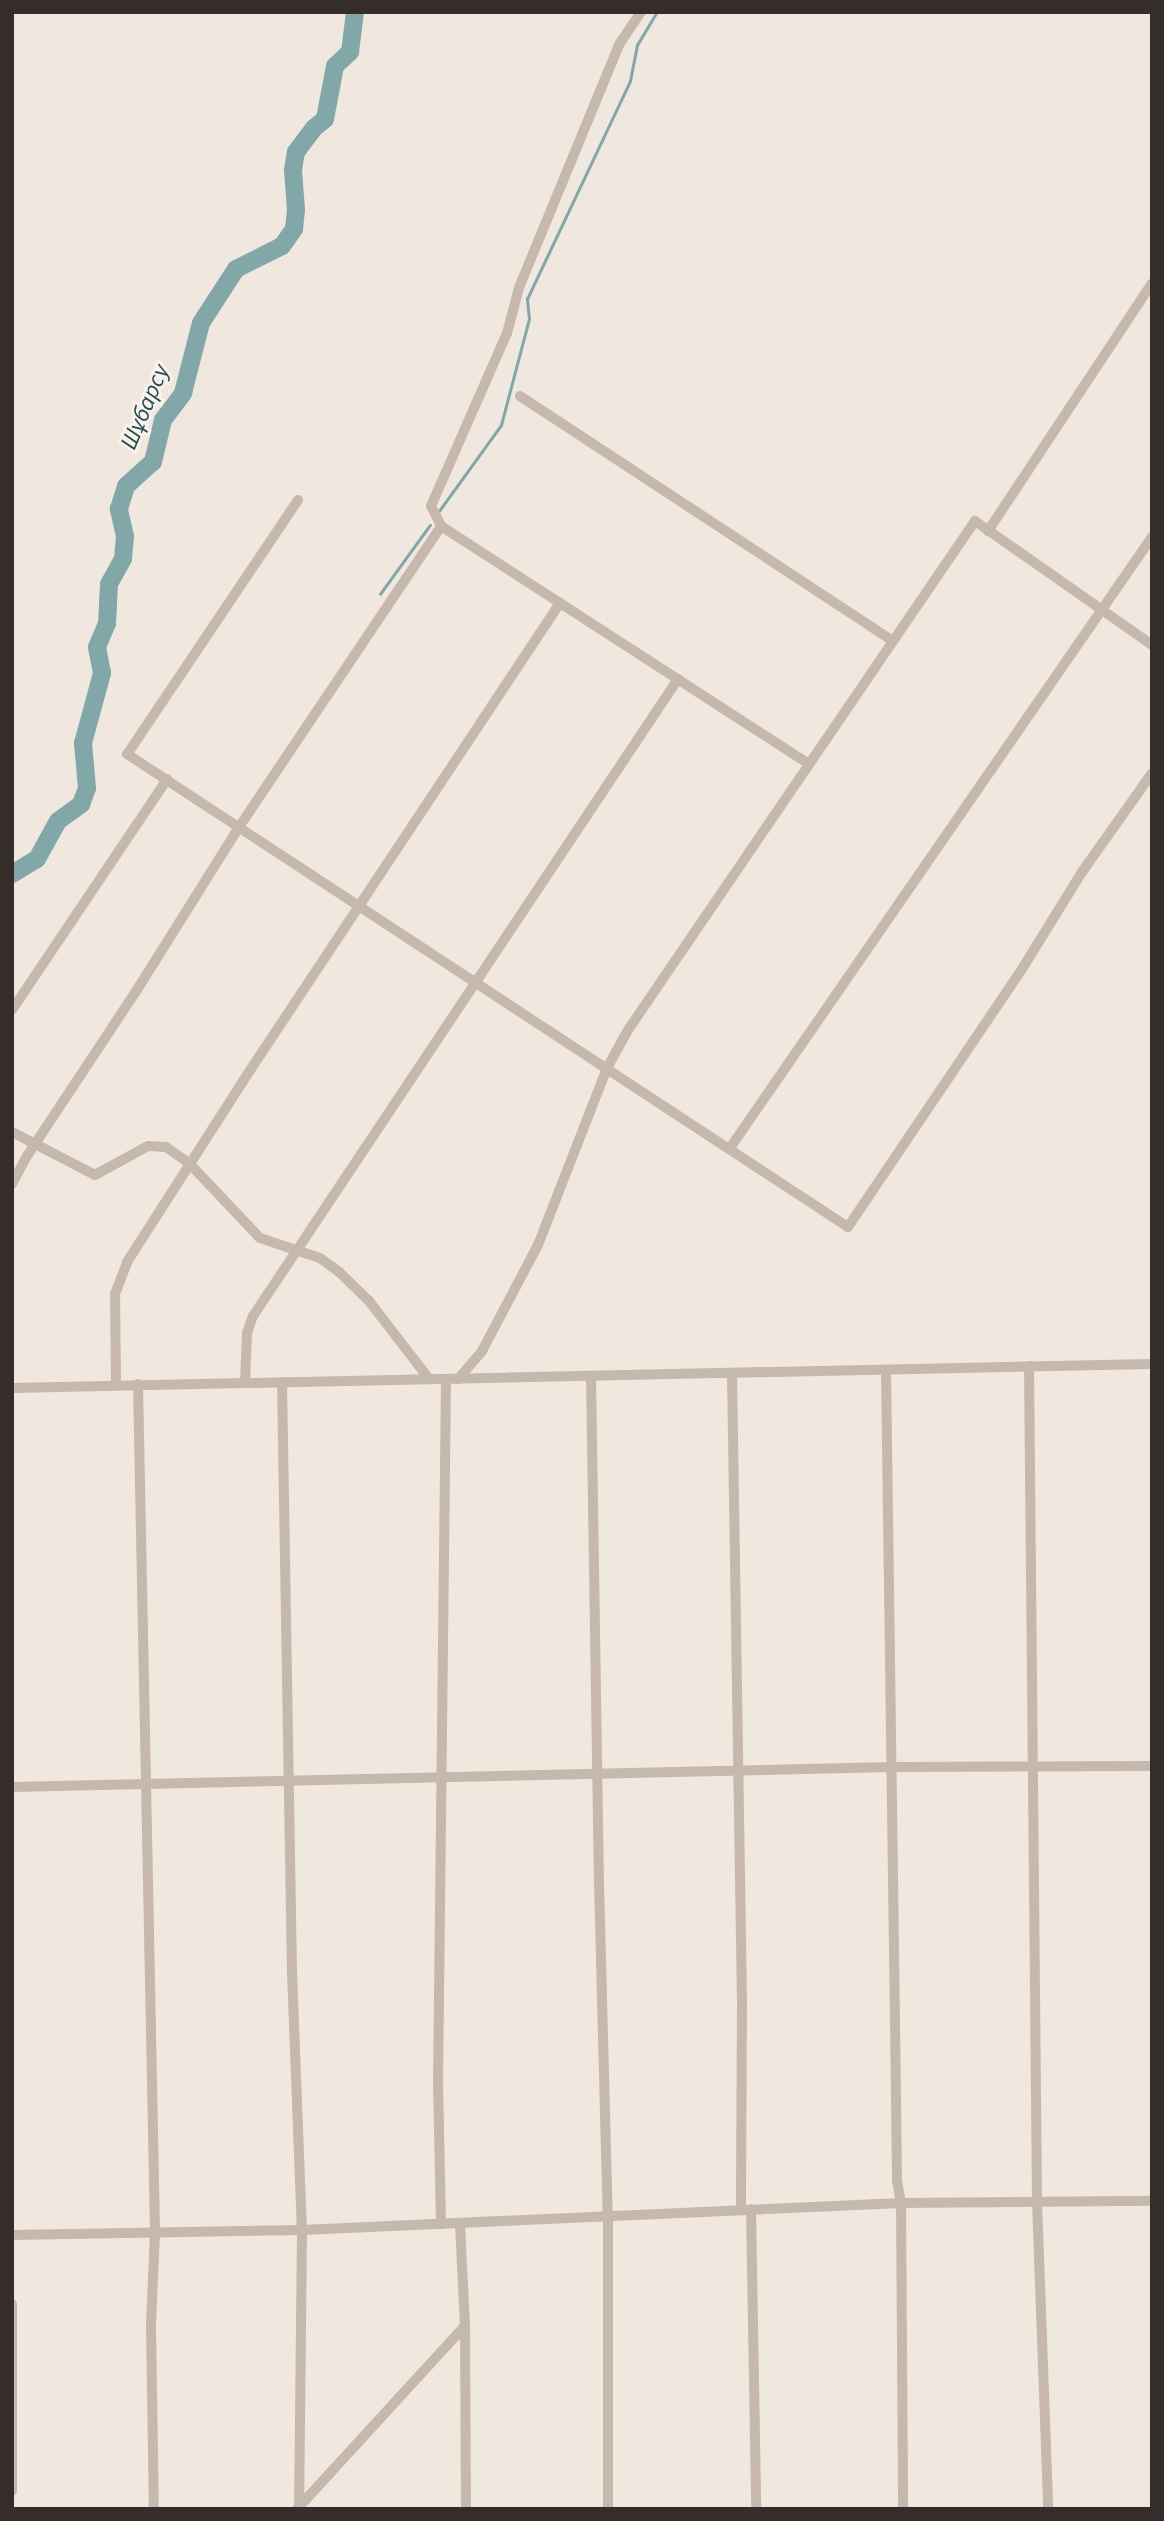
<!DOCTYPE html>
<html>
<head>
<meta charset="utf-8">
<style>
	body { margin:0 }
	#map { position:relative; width:1164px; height:2521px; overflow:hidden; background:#f0e8de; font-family:"Source Sans 3",sans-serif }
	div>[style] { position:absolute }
	.stream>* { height:2.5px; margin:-1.25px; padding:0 1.25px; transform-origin:1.25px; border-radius:1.25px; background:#81a7a9 }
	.river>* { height:18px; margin:-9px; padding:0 9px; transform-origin:9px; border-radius:9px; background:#81a7a9 }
	.minor>* { height:10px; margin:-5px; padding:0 5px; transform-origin:5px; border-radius:5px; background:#c6b8ac }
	span { translate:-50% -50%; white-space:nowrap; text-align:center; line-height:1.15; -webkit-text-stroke:6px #f8f2ea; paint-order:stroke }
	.water-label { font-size:24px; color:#244f52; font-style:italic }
	.frame { position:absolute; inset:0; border:14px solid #352d2a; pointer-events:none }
</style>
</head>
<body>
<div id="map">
	<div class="stream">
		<div style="left:439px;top:511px;width:106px;rotate:-54.2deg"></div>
		<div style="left:501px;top:425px;width:110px;rotate:-75.2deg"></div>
		<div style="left:529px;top:319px;width:20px;rotate:-96deg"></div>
		<div style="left:527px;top:299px;width:241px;rotate:-64.7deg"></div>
		<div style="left:630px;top:81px;width:37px;rotate:-79deg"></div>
		<div style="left:637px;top:45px;width:39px;rotate:-59deg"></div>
		<div style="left:380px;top:594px;width:85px;rotate:-54.1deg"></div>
	</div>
	<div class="river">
		<div style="left:12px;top:874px;width:29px;rotate:-31deg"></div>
		<div style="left:37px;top:859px;width:43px;rotate:-61.1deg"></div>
		<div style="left:58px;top:821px;width:29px;rotate:-36deg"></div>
		<div style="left:81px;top:804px;width:17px;rotate:-69deg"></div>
		<div style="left:87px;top:788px;width:45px;rotate:-95.1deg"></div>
		<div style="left:83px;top:743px;width:73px;rotate:-74.8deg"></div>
		<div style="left:102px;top:673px;width:26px;rotate:-101deg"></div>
		<div style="left:97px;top:647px;width:26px;rotate:-67deg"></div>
		<div style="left:107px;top:623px;width:39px;rotate:-87deg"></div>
		<div style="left:109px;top:584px;width:29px;rotate:-61deg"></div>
		<div style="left:123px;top:559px;width:23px;rotate:-85deg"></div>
		<div style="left:125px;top:536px;width:28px;rotate:-103deg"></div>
		<div style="left:119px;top:509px;width:24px;rotate:-73deg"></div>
		<div style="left:126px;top:486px;width:36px;rotate:-42deg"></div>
		<div style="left:153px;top:462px;width:43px;rotate:-76.6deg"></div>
		<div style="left:163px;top:420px;width:34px;rotate:-53deg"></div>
		<div style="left:183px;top:393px;width:72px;rotate:-75.6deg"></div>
		<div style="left:201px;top:323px;width:64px;rotate:-57.1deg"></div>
		<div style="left:236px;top:269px;width:51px;rotate:-26.6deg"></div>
		<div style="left:282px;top:246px;width:21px;rotate:-55deg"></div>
		<div style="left:294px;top:229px;width:19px;rotate:-84deg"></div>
		<div style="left:296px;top:210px;width:40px;rotate:-94.3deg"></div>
		<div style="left:293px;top:170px;width:18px;rotate:-81deg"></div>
		<div style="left:296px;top:152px;width:30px;rotate:-53deg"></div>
		<div style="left:314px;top:128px;width:14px;rotate:-39deg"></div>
		<div style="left:325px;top:119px;width:54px;rotate:-79.3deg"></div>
		<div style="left:335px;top:66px;width:21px;rotate:-43deg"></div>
		<div style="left:350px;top:52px;width:40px;rotate:-82.9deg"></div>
	</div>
	<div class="minor">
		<div style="left:641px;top:12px;width:40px;rotate:124deg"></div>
		<div style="left:619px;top:45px;width:263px;rotate:112.4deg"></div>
		<div style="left:519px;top:288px;width:47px;rotate:104.9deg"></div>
		<div style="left:507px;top:333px;width:189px;rotate:113.7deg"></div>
		<div style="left:431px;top:506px;width:22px;rotate:63deg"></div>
		<div style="left:441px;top:526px;width:438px;rotate:32.9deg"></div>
		<div style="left:520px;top:396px;width:446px;rotate:33.3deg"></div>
		<div style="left:298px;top:500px;width:306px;rotate:123.9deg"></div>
		<div style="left:127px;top:754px;width:862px;rotate:33.27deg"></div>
		<div style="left:848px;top:1227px;width:311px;rotate:-56deg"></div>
		<div style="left:1022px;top:969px;width:114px;rotate:-58.3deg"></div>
		<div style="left:1082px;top:872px;width:121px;rotate:-54.7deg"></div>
		<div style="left:988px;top:531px;width:297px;rotate:-56.5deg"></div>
		<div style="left:12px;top:1010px;width:278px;rotate:-56.1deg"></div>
		<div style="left:12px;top:1132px;width:93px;rotate:27.4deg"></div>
		<div style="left:95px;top:1175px;width:60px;rotate:-28.7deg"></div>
		<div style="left:148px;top:1146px;width:18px;rotate:3deg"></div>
		<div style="left:166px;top:1147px;width:28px;rotate:35deg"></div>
		<div style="left:189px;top:1163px;width:103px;rotate:46.6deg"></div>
		<div style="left:260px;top:1238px;width:63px;rotate:18.4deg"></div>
		<div style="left:320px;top:1258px;width:24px;rotate:36deg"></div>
		<div style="left:339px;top:1272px;width:42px;rotate:44deg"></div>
		<div style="left:369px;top:1301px;width:98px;rotate:52.4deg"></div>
		<div style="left:730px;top:1148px;width:743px;rotate:-55.37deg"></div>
		<div style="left:12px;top:1184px;width:32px;rotate:-62deg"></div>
		<div style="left:27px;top:1156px;width:196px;rotate:-56.5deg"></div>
		<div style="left:135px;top:993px;width:196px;rotate:-57.9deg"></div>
		<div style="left:239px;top:827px;width:362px;rotate:-56.1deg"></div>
		<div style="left:1029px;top:1366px;width:836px;rotate:89.45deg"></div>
		<div style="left:1037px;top:2202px;width:307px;rotate:87.9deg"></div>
		<div style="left:886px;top:1370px;width:729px;rotate:89.21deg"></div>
		<div style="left:896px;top:2099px;width:82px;rotate:89.3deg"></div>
		<div style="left:897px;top:2181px;width:22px;rotate:80deg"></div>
		<div style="left:901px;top:2203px;width:306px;rotate:89.6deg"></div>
		<div style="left:732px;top:1373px;width:629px;rotate:89.09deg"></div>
		<div style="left:742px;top:2002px;width:208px;rotate:90.3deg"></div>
		<div style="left:591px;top:1376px;width:507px;rotate:89.1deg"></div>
		<div style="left:599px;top:1883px;width:335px;rotate:88.5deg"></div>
		<div style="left:608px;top:2218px;width:291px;rotate:90deg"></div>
		<div style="left:458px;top:1379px;width:37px;rotate:-49deg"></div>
		<div style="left:482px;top:1351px;width:120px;rotate:-62.2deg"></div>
		<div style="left:538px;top:1245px;width:190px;rotate:-68.7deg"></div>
		<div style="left:607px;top:1068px;width:43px;rotate:-61.1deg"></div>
		<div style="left:628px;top:1030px;width:616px;rotate:-55.72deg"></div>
		<div style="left:975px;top:521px;width:216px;rotate:35deg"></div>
		<div style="left:282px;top:1382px;width:590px;rotate:89.03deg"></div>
		<div style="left:292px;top:1972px;width:258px;rotate:87.8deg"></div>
		<div style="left:302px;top:2230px;width:279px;rotate:90.6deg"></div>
		<div style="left:245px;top:1383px;width:50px;rotate:-87.7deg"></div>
		<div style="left:247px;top:1333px;width:18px;rotate:-71deg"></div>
		<div style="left:253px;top:1316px;width:766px;rotate:-56.29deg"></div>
		<div style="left:116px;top:1384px;width:90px;rotate:-90.6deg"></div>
		<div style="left:115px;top:1294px;width:34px;rotate:-69deg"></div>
		<div style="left:127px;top:1262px;width:215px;rotate:-57.3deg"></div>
		<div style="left:243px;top:1081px;width:574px;rotate:-56.45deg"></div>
		<div style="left:138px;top:1384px;width:849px;rotate:88.85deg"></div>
		<div style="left:155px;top:2233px;width:93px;rotate:92.5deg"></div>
		<div style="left:151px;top:2326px;width:183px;rotate:89.1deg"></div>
		<div style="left:12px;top:1388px;width:1140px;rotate:-1.21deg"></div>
		<div style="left:12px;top:1787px;width:880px;rotate:-1.3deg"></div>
		<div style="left:892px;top:1767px;width:260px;rotate:-0.2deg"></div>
		<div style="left:751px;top:2209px;width:300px;rotate:89deg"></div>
		<div style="left:441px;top:2224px;width:140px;rotate:-91.2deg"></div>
		<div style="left:438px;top:2084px;width:705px;rotate:-89.35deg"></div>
		<div style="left:460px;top:2224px;width:102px;rotate:87.2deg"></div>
		<div style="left:465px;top:2326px;width:183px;rotate:89.7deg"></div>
		<div style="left:12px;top:2235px;width:290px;rotate:-1deg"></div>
		<div style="left:302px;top:2230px;width:600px;rotate:-2.58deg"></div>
		<div style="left:901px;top:2203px;width:251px;rotate:-0.5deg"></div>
		<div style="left:12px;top:2304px;width:187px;rotate:90deg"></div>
		<div style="left:298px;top:2508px;width:247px;rotate:-47.5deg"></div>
	</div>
	<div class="water-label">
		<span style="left:145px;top:407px;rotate:-67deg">Шұбарсу</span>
	</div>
	<div class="frame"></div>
</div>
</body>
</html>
